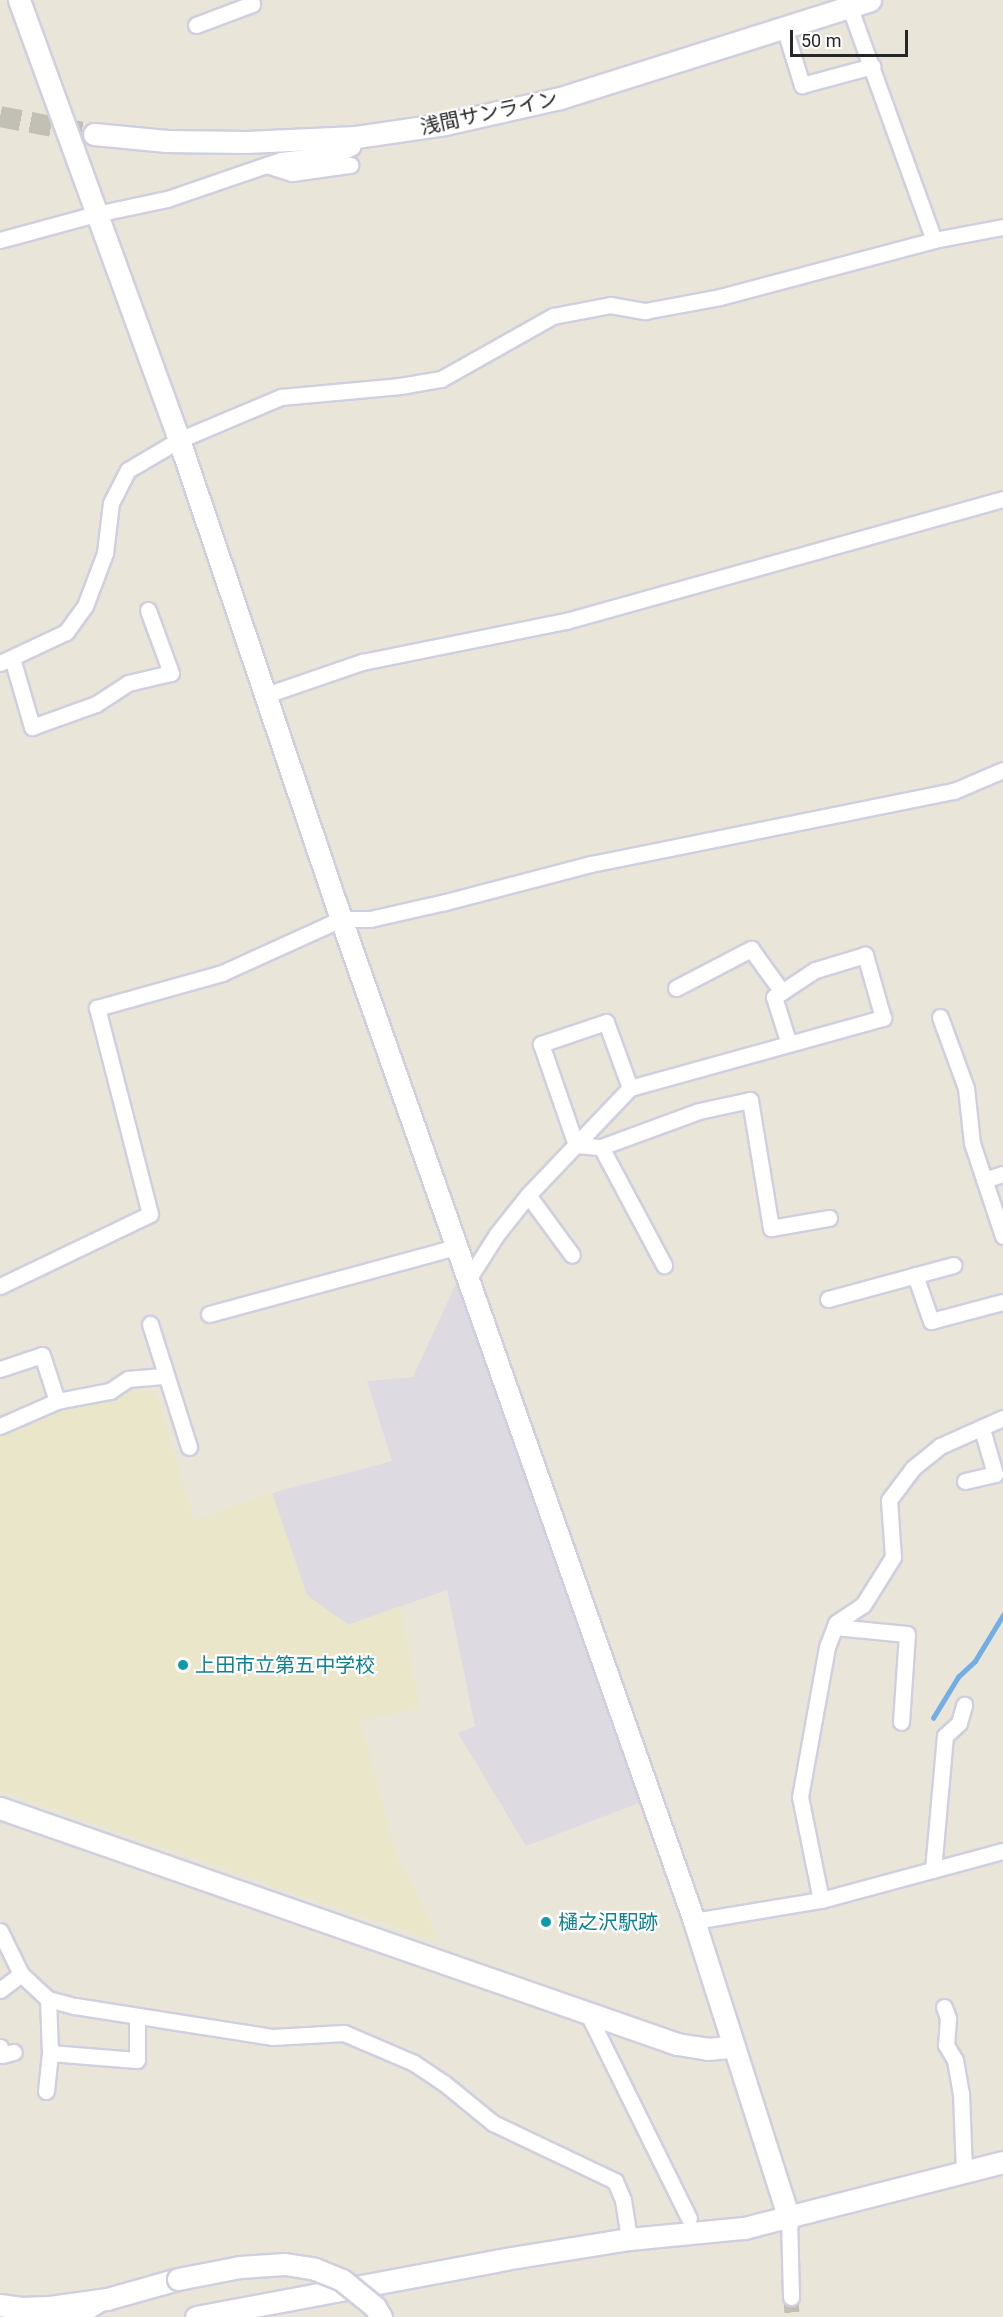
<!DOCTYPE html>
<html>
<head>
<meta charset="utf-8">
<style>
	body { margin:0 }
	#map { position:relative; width:1003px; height:2317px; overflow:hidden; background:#e9e6d9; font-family:Roboto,"Noto Sans JP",sans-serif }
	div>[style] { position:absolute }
	.industrial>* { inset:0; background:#dedae1 }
	.education>* { inset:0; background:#eae6c9 }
	.stream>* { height:4.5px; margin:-2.25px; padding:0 2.25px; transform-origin:2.25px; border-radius:2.25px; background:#72aee5 }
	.street-tunnel>* { height:15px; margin-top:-7.5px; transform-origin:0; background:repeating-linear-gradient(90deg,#c2c0b5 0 15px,transparent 0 23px) }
	.secondary-tunnel>* { height:21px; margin-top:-10.5px; transform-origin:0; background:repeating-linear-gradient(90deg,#c2c0b5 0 21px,transparent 0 31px) }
	.roads { filter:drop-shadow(2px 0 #cfcfdf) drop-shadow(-2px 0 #cfcfdf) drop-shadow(0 2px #cfcfdf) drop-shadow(0 -2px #cfcfdf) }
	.street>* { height:15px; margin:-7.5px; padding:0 7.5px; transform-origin:7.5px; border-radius:7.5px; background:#fff }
	.secondary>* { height:21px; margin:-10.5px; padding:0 10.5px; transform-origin:10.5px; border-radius:10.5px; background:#fff }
	.bridges { filter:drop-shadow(2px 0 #cfcfdf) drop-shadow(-2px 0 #cfcfdf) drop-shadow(0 2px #cfcfdf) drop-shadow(0 -2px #cfcfdf) }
	.secondary-bridge>* { height:21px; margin:-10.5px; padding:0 10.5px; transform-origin:10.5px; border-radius:10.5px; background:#fff }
	.dots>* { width:16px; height:16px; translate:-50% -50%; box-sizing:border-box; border:3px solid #fff; border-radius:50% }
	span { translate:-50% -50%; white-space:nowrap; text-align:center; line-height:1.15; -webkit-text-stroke:4.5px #fff; paint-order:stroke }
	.street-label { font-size:20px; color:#272727 }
	.culture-label { font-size:20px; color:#0d838f }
	.left { translate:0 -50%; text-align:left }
	.scale { position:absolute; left:790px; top:30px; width:118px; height:27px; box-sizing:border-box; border:3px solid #272727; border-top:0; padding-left:8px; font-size:18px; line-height:21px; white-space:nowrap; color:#272727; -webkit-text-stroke:4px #fff; paint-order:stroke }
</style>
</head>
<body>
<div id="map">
	<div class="industrial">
		<div style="clip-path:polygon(458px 1279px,642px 1802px,526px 1846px,458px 1733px,475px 1726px,447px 1590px,348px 1625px,306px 1595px,272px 1493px,392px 1461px,367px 1381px,413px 1377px)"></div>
	</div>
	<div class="education">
		<div style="clip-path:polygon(129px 1389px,156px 1391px,194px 1520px,272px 1493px,307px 1595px,348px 1625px,400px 1606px,420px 1708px,360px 1721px,398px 1860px,410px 1878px,439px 1943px,0 1791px,0 1432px,72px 1402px,109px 1399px)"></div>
	</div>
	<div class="stream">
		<div style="left:933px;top:1718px;width:48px;rotate:-58.6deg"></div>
		<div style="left:958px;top:1677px;width:23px;rotate:-43deg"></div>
		<div style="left:975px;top:1661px;width:54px;rotate:-58.7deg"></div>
	</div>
	<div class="street-tunnel">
		<div style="left:791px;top:2297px;width:20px;rotate:87deg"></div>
	</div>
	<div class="secondary-tunnel">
		<div style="left:0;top:116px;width:96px;rotate:10.8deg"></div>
	</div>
	<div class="roads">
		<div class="street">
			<div style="left:847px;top:0;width:255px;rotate:70.1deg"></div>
			<div style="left:196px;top:25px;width:60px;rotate:-20.6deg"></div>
			<div style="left:252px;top:4px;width:4px;rotate:-104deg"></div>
			<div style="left:784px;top:27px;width:61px;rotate:72.8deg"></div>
			<div style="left:802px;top:85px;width:73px;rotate:-15deg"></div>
			<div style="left:267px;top:165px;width:26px;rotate:18deg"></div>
			<div style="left:292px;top:173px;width:59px;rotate:-7.9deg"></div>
			<div style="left:0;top:240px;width:99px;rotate:-15.2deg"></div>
			<div style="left:96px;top:214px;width:73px;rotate:-11.9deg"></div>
			<div style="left:167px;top:199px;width:120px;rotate:-18.9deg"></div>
			<div style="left:281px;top:160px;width:60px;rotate:-6.7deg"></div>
			<div style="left:341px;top:153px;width:13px;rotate:-29deg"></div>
			<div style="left:352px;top:147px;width:11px;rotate:-68deg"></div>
			<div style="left:12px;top:658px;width:72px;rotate:73.8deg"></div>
			<div style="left:32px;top:727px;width:68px;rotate:-19.8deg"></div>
			<div style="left:96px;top:704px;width:38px;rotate:-33deg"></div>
			<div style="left:128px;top:683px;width:44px;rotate:-13.1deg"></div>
			<div style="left:171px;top:673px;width:67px;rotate:-110.1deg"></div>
			<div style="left:0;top:663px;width:73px;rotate:-25.2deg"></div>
			<div style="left:66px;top:632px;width:32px;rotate:-54deg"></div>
			<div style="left:85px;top:606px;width:57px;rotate:-69.3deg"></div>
			<div style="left:105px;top:553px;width:50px;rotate:-83.2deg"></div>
			<div style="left:111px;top:503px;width:37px;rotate:-63deg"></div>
			<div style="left:128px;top:470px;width:59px;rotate:-30.5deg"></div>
			<div style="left:179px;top:440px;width:111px;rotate:-22.9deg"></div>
			<div style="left:281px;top:397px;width:120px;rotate:-5.3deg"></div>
			<div style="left:400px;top:386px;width:42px;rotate:-9.7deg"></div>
			<div style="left:441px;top:379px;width:129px;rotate:-29.4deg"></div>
			<div style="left:553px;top:316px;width:58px;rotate:-10.9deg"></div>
			<div style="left:610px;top:305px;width:36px;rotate:10deg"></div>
			<div style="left:645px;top:311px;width:76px;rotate:-10.6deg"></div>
			<div style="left:720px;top:297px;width:221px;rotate:-14.9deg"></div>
			<div style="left:934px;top:240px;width:70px;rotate:-10.7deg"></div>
			<div style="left:266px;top:695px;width:102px;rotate:-19deg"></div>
			<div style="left:362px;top:662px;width:208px;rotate:-11.4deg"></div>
			<div style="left:566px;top:621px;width:454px;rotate:-15.6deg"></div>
			<div style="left:676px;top:988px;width:85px;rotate:-27.5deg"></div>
			<div style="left:751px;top:949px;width:53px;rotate:54.2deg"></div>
			<div style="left:940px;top:1017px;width:76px;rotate:69.9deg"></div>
			<div style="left:966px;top:1088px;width:55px;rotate:83.8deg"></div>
			<div style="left:972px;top:1143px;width:98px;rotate:71.6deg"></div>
			<div style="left:630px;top:1088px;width:70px;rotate:-110deg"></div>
			<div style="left:606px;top:1022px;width:69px;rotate:161.3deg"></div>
			<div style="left:541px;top:1044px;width:107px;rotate:70.9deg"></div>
			<div style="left:576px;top:1145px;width:25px;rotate:5deg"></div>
			<div style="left:601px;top:1147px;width:104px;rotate:-20.2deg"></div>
			<div style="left:699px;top:1111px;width:52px;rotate:-12.2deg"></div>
			<div style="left:750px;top:1100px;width:130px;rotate:80.7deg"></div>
			<div style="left:771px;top:1228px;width:59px;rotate:-9.8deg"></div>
			<div style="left:601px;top:1147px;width:134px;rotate:61.9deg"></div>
			<div style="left:984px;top:1180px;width:20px;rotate:-18deg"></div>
			<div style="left:528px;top:1195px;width:74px;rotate:53.7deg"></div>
			<div style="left:915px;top:1275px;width:49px;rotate:70.8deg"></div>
			<div style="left:931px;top:1321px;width:74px;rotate:-14.8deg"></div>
			<div style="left:467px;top:1281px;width:56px;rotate:-57.4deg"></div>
			<div style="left:497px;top:1234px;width:50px;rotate:-51.5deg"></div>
			<div style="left:528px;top:1195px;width:148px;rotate:-46.4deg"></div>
			<div style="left:630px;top:1088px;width:263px;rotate:-15.5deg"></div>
			<div style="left:883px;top:1018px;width:66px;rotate:-105.9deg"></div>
			<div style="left:865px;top:955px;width:52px;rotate:163.3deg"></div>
			<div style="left:815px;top:970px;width:49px;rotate:146.6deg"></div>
			<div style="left:774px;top:997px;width:49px;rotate:72.3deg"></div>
			<div style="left:0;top:1286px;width:166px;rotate:-25.6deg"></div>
			<div style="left:150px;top:1214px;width:213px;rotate:-104.4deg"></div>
			<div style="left:97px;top:1008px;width:130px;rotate:-15.6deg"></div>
			<div style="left:222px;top:973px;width:131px;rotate:-24.4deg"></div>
			<div style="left:341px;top:919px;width:29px"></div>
			<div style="left:370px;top:919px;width:77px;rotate:-12.8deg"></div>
			<div style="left:445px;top:902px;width:151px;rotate:-14.6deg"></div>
			<div style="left:591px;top:864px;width:370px;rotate:-11.4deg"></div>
			<div style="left:954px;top:791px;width:53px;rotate:-23.2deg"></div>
			<div style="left:828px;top:1299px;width:130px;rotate:-15.2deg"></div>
			<div style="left:209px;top:1314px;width:255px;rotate:-15.2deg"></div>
			<div style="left:150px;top:1324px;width:129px;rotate:72.4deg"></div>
			<div style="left:0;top:1369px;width:44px;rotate:-18.4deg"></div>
			<div style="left:42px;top:1355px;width:48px;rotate:71.9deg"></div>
			<div style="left:0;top:1426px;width:62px;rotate:-23.7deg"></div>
			<div style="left:57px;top:1401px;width:54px;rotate:-10.7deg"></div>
			<div style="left:110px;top:1391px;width:22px;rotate:-34deg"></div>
			<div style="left:128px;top:1379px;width:38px;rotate:-5deg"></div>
			<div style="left:965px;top:1481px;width:31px;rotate:-13deg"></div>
			<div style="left:995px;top:1474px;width:47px;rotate:-106.1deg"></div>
			<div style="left:835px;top:1627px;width:72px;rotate:5.6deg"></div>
			<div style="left:907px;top:1634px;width:88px;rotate:93.9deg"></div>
			<div style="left:933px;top:1870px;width:135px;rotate:-84.9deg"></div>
			<div style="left:945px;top:1736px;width:19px;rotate:-43deg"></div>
			<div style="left:959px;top:1723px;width:19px;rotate:-74deg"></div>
			<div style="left:821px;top:1900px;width:105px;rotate:-101.5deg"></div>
			<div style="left:800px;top:1797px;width:152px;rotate:-79.8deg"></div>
			<div style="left:827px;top:1647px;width:26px;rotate:-69deg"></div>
			<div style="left:836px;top:1623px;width:32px;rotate:-34deg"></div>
			<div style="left:863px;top:1605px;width:57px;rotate:-58deg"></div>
			<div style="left:893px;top:1557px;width:57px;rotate:-94deg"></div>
			<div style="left:889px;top:1500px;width:40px;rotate:-53deg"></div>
			<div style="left:913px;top:1468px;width:35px;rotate:-39deg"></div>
			<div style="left:940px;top:1446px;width:69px;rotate:-24deg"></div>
			<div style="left:694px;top:1921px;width:129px;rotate:-9.4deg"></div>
			<div style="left:821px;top:1900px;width:188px;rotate:-15.1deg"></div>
			<div style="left:0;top:1931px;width:48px;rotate:64deg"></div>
			<div style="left:21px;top:1974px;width:37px;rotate:43deg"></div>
			<div style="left:48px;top:1999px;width:28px;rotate:15deg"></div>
			<div style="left:75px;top:2006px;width:199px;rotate:8.9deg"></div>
			<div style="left:272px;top:2037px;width:72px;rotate:-3.2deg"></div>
			<div style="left:344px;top:2033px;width:76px;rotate:23.2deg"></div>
			<div style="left:414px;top:2063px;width:36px;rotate:34deg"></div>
			<div style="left:444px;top:2083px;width:63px;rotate:39.2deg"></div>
			<div style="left:493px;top:2123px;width:135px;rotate:25.4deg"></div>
			<div style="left:615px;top:2181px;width:21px;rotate:67deg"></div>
			<div style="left:623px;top:2200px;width:39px;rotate:81deg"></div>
			<div style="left:0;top:1990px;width:26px;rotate:-37deg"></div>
			<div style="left:944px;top:2007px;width:12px;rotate:70deg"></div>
			<div style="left:948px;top:2018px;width:27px;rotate:94deg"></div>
			<div style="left:946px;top:2045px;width:17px;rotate:59deg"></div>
			<div style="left:955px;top:2060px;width:34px;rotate:80deg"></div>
			<div style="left:961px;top:2093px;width:79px;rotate:87.8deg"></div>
			<div style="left:587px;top:2012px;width:230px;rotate:63.7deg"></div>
			<div style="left:0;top:2047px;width:8px;rotate:76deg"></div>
			<div style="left:2px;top:2055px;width:12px;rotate:-14deg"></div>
			<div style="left:50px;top:2053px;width:87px;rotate:4.6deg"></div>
			<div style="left:137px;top:2060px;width:44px;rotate:-90deg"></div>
			<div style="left:46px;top:2091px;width:38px;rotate:-84deg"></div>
			<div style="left:50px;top:2053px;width:54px;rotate:-92.1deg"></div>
			<div style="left:789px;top:2219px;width:78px;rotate:88.5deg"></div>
			<div style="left:65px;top:2317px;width:20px;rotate:-11deg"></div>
			<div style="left:85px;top:2313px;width:20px;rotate:-33deg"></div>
		</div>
		<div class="secondary">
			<div style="left:19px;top:0;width:468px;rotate:70deg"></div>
			<div style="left:179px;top:440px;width:506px;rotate:71.31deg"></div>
			<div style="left:341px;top:919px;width:1062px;rotate:70.59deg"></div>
			<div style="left:694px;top:1921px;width:313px;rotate:72.3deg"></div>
			<div style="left:94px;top:134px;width:73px;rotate:5.5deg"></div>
			<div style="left:167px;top:141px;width:79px;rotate:0.7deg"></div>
			<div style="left:246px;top:142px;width:110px;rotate:-2.6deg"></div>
			<div style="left:356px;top:137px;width:90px;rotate:-8.3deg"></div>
			<div style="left:445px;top:124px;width:118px;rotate:-12.7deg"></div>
			<div style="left:560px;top:98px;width:325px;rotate:-17.5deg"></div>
			<div style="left:0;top:1808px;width:717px;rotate:19.22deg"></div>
			<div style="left:677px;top:2044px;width:30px;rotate:9deg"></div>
			<div style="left:707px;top:2049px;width:25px;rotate:-5deg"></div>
			<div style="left:0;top:2305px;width:21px;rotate:8deg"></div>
			<div style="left:21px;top:2308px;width:29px;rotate:-2deg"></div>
			<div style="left:50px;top:2307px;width:58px;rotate:-8deg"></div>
			<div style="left:107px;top:2299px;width:74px;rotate:-15.7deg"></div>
			<div style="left:196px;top:2317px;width:314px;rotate:-10.6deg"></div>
			<div style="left:505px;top:2259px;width:126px;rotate:-9.2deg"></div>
			<div style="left:629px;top:2239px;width:116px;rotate:-5.5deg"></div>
			<div style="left:744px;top:2228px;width:267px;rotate:-14.3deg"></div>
		</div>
	</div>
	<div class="bridges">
		<div class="secondary-bridge">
			<div style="left:178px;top:2279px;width:63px;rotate:-11deg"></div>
			<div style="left:240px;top:2267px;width:45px;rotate:-3.8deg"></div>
			<div style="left:285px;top:2264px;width:30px;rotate:9deg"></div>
			<div style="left:315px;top:2269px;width:29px;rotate:22deg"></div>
			<div style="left:342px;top:2280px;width:43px;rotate:39.3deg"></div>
			<div style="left:375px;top:2307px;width:12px;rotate:59deg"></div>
		</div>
	</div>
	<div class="dots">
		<div style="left:183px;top:1665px;background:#0f9aa8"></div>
		<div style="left:546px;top:1922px;background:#0f9aa8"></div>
	</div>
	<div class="street-label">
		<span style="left:489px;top:113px;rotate:-12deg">浅間サンライン</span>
	</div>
	<div class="culture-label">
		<span class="left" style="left:195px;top:1665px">上田市立第五中学校</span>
		<span class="left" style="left:558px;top:1922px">樋之沢駅跡</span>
	</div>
	<div class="scale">50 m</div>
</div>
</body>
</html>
